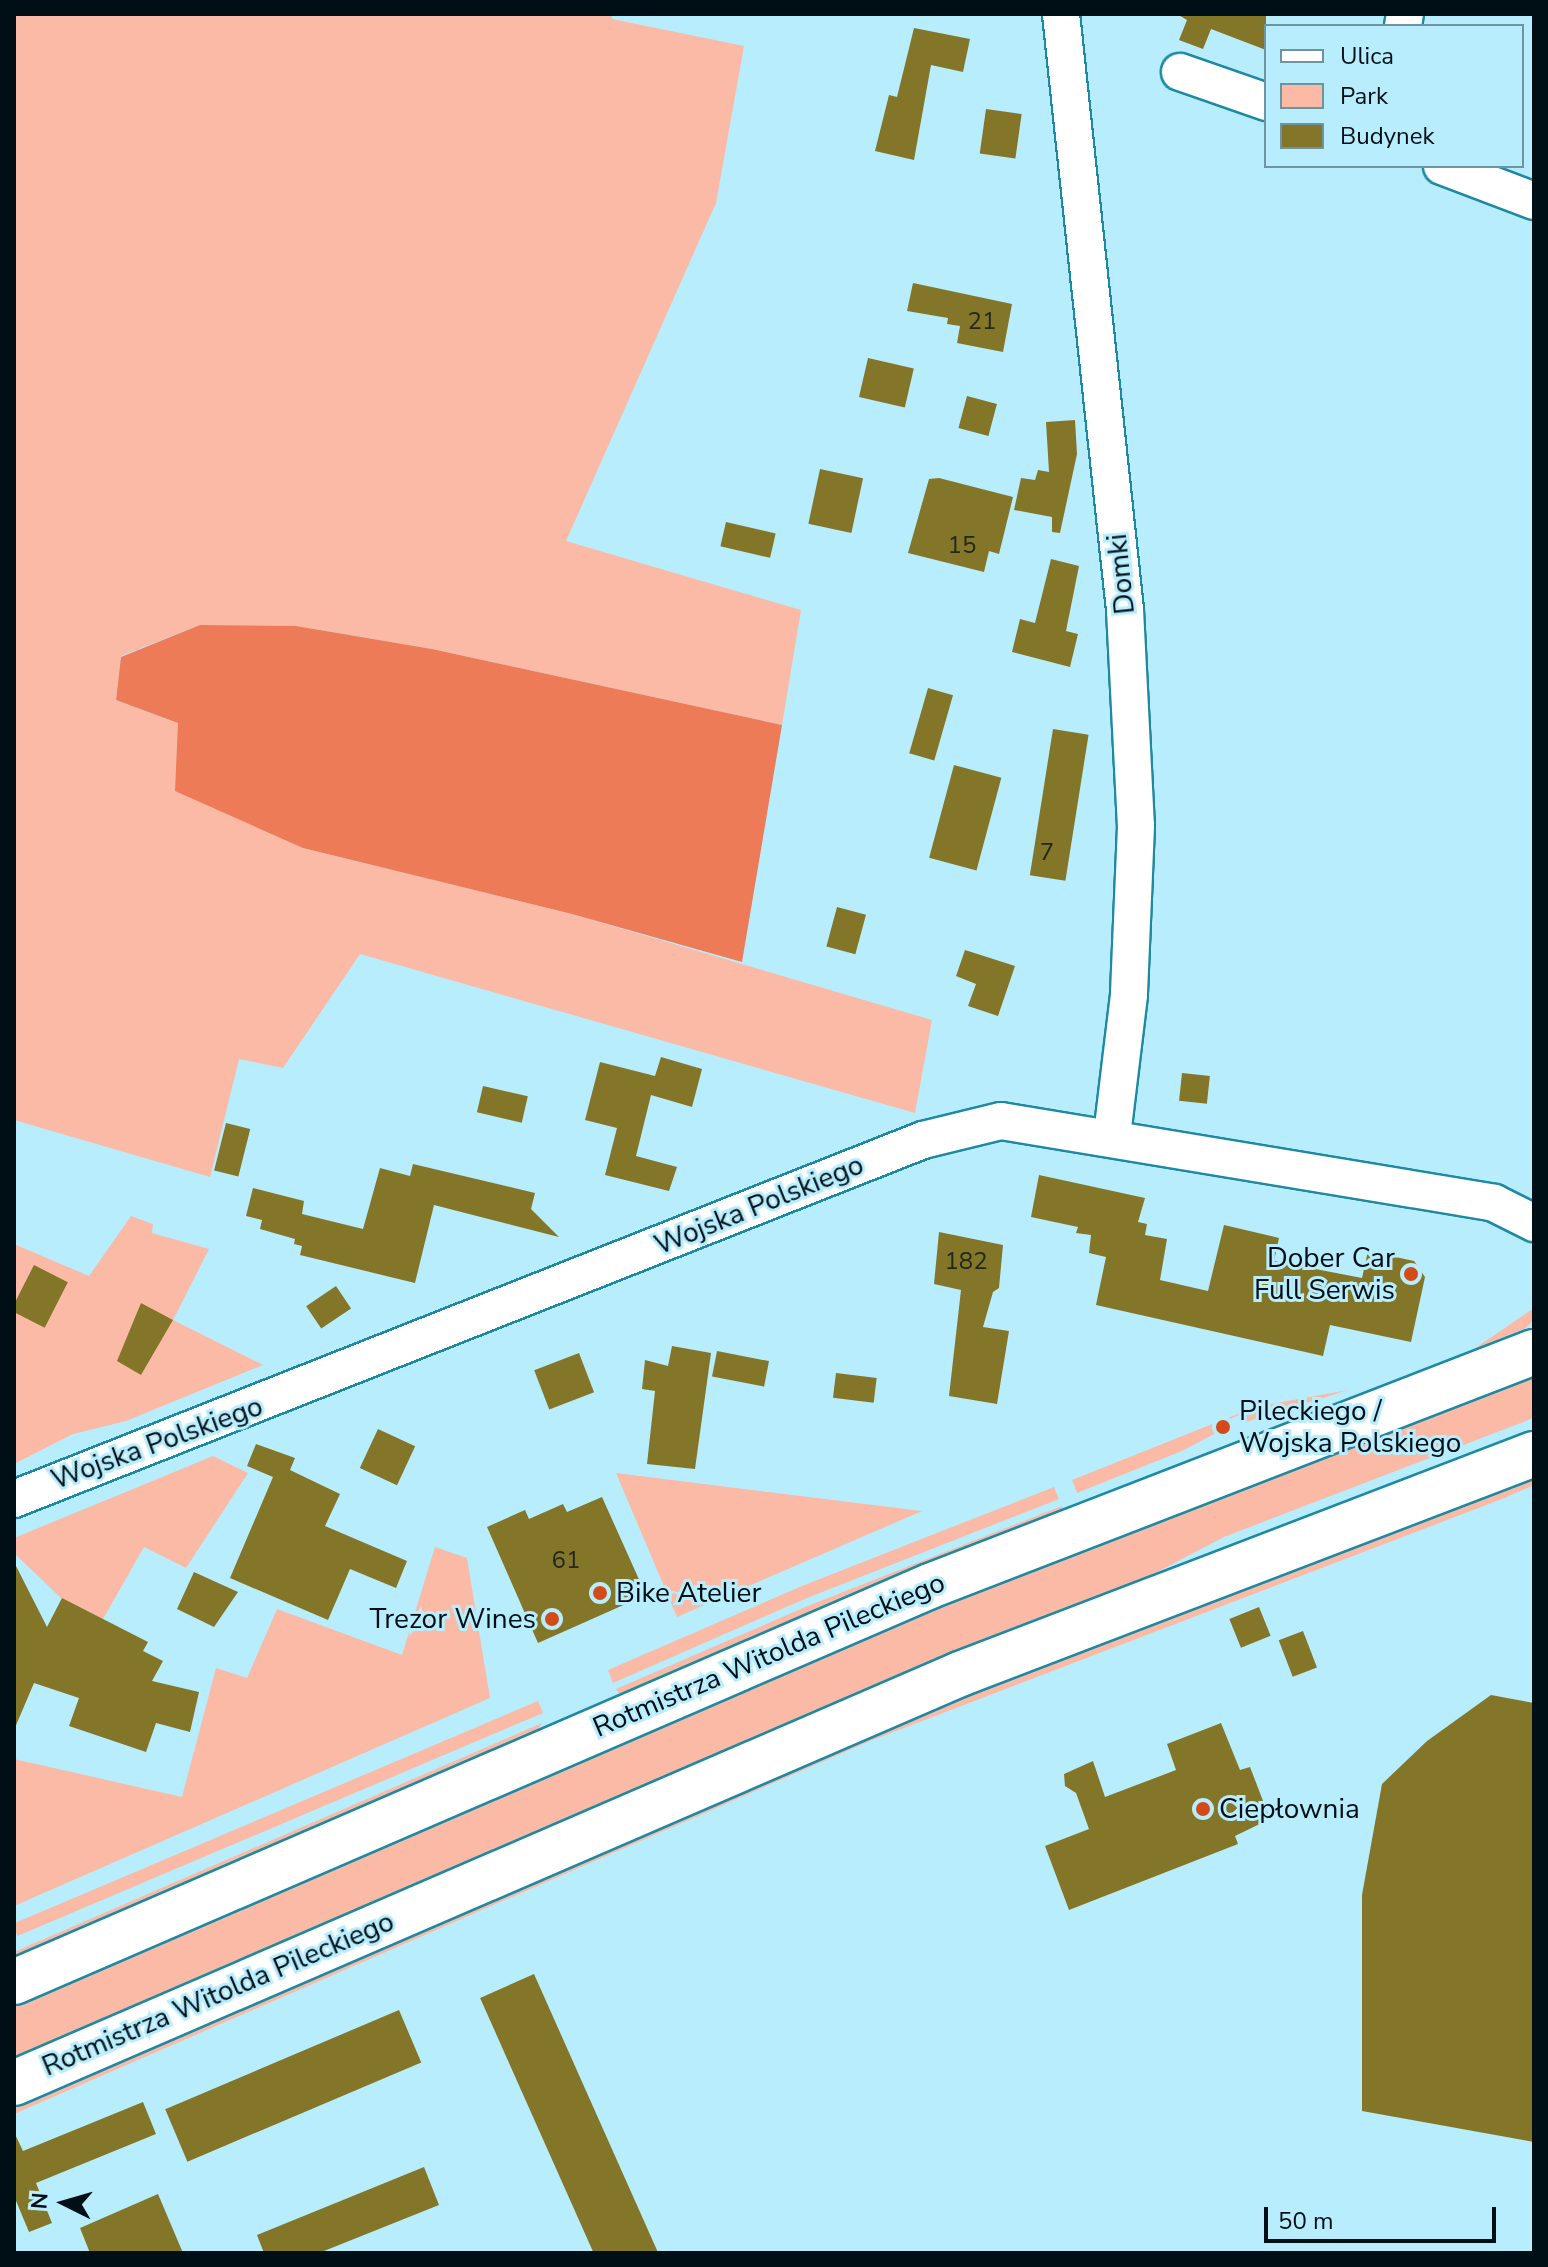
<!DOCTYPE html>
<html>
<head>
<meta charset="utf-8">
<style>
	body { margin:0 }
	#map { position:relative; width:1548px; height:2267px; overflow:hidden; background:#b8edfe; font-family:"Nunito Sans",sans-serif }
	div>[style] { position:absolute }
	.green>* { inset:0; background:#fbbaa5; transform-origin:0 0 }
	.forest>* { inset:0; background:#ed7b57 }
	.building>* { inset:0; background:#847628; transform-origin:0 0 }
	.roads { filter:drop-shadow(2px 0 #1d89a2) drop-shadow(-2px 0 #1d89a2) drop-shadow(0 2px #1d89a2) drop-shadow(0 -2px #1d89a2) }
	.minor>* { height:36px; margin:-18px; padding:0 18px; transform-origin:18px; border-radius:18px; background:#fff }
	.secondary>* { height:44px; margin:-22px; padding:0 22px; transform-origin:22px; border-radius:22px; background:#fff }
	.dots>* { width:22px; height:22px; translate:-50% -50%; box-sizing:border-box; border:4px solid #b8edfe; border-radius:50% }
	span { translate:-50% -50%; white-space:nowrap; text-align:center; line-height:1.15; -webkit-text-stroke:6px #b8edfe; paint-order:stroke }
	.number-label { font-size:24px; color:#21291a }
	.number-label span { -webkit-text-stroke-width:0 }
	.street-label { font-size:28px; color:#000f15 }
	.poi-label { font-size:28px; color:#000f15 }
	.right { translate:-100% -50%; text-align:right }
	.left { translate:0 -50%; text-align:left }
	.frame { position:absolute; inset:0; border:16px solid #000f15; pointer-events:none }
	.legend { position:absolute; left:1264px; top:24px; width:260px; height:144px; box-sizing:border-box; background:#b8edfe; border:2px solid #6e94a1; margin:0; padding:10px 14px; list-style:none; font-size:24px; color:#000f15 }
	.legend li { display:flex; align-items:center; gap:16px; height:40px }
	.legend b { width:40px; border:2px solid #6e94a1 }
	.north { position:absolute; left:24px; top:2163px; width:80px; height:80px; -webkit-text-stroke:6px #b8edfe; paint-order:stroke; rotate:275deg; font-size:22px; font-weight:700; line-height:32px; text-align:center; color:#000f15 }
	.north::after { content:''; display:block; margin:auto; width:28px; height:36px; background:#000f15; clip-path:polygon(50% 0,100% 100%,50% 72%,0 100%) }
	.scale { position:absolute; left:1264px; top:2207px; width:232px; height:36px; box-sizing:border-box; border:4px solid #000f15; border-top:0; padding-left:10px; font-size:24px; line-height:28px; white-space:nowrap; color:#000f15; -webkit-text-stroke:6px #b8edfe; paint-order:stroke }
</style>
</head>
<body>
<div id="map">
	<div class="green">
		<div style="clip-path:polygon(14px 14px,612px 14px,612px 19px,744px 46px,716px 203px,566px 541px,801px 610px,782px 725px,432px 649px,296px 626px,200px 625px,121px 656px,116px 700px,178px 723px,303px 848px,572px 914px,932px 1020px,915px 1113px,360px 954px,283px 1068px,239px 1059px,210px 1177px,14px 1120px)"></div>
		<div style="clip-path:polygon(131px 1216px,153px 1224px,152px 1233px,209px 1249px,173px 1320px,263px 1365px,126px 1421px,73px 1434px,14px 1464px,14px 1244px,89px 1276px)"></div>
		<div style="clip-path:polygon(1534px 1308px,1534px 1319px,1526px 1328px,1474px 1349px)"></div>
		<div style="clip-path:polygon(1534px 1374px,1534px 1417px,1526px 1421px,1224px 1537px,1113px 1595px,14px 2063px,14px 2003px,829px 1648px)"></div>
		<div style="clip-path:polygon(1348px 1390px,1246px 1422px,1242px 1414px,1217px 1424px,1218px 1432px,1182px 1451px,1077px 1493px,1072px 1480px,1255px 1407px)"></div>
		<div style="clip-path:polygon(213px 1456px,248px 1473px,186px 1568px,144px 1547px,103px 1619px,61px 1598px,14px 1553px,14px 1538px)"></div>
		<div style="clip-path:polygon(616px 1473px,922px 1511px,677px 1617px)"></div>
		<div style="clip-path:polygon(1534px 1475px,1534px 1485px,1502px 1499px,870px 1741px,14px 2114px,14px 2105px,866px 1733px)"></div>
		<div style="clip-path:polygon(1054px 1487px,1059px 1499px,807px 1598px,613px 1683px,608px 1670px,802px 1586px)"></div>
		<div style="clip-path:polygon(1062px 1506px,1064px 1513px,622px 1697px,616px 1689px,810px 1605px)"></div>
		<div style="clip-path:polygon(435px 1547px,467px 1558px,490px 1698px,14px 1906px,14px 1759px,182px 1797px,216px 1668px,247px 1678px,277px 1609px,402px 1655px)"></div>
		<div style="left:538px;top:1701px;width:13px;height:571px;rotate:67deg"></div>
		<div style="clip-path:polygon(542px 1723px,535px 1734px,14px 1962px,14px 1952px)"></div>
	</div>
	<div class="forest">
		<div style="clip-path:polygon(200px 625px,296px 626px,432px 649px,782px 725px,742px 962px,572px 914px,303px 848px,175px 791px,178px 723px,116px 700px,121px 657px)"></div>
	</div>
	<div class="building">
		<div style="clip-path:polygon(1177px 14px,1266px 14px,1266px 50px,1211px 29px,1203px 49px,1179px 40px,1187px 20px)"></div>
		<div style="clip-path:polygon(914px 28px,970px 39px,963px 72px,931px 65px,914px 160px,875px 151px,889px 95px,897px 97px)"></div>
		<div style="left:986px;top:109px;width:36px;height:45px;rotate:8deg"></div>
		<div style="clip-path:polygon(913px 283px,1012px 304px,1003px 352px,957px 343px,960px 326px,947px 324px,948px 318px,907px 311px)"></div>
		<div style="left:868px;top:358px;width:47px;height:40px;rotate:13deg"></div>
		<div style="left:967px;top:396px;width:31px;height:33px;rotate:15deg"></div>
		<div style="clip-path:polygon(1075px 420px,1077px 454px,1060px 533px,1052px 532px,1052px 517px,1014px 510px,1021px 478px,1035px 480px,1038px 470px,1049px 472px,1046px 422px)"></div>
		<div style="left:820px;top:469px;width:44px;height:56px;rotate:12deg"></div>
		<div style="clip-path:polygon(939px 478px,1013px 497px,999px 554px,989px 551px,984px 572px,908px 553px,929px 479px)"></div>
		<div style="left:726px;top:522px;width:51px;height:25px;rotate:13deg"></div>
		<div style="clip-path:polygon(1051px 559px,1079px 566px,1066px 631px,1078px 634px,1070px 667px,1012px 652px,1020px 619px,1035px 623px)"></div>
		<div style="left:928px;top:688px;width:26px;height:68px;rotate:16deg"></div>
		<div style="left:1053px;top:729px;width:36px;height:148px;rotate:9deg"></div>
		<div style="left:954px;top:765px;width:49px;height:96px;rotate:15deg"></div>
		<div style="left:837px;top:907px;width:30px;height:41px;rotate:15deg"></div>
		<div style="clip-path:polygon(965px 950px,1015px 966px,998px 1016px,968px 1006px,976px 984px,956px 976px)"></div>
		<div style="clip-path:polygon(661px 1057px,702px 1069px,692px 1107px,651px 1095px,636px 1156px,677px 1167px,669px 1191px,605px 1175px,617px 1128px,585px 1120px,600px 1062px,655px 1076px)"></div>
		<div style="left:1182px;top:1073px;width:28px;height:28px;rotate:6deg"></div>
		<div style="left:483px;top:1086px;width:46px;height:27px;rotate:13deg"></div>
		<div style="left:226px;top:1123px;width:25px;height:49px;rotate:14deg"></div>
		<div style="clip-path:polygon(413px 1164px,535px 1193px,531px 1209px,559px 1237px,434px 1205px,415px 1283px,300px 1255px,302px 1246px,294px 1244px,295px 1239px,260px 1229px,262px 1220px,246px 1216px,253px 1188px,304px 1201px,302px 1214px,363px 1229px,380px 1168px,410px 1176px)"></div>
		<div style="clip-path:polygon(1039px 1175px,1145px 1198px,1138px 1222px,1147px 1224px,1145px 1235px,1167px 1239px,1160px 1280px,1208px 1291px,1224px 1225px,1279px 1238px,1274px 1261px,1362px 1278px,1368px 1251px,1414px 1261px,1425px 1277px,1411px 1342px,1330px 1325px,1323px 1356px,1096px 1305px,1106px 1257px,1089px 1253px,1091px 1235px,1076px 1233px,1078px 1227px,1031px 1217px)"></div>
		<div style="clip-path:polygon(939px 1232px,1003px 1245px,999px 1288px,993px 1292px,983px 1327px,1009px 1331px,997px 1404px,949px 1396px,961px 1290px,934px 1284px)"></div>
		<div style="left:34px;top:1265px;width:38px;height:51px;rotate:27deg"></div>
		<div style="left:336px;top:1286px;width:27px;height:36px;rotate:56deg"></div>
		<div style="clip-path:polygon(141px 1303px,173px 1320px,141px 1375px,117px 1361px)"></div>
		<div style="clip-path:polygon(672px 1346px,711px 1353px,695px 1469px,647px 1464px,655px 1391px,642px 1389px,645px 1360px,668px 1366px)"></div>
		<div style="left:717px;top:1351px;width:53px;height:26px;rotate:11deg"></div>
		<div style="left:579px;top:1353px;width:42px;height:48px;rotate:69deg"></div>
		<div style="left:836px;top:1373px;width:41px;height:25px;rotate:7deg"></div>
		<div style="left:378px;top:1429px;width:41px;height:43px;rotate:25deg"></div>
		<div style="clip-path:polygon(256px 1444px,295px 1458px,290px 1470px,340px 1494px,325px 1526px,407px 1561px,396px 1588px,350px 1569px,328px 1620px,230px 1578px,273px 1477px,247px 1466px)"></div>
		<div style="clip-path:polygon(602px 1497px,646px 1595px,538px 1643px,487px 1527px,525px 1510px,529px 1519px,563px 1504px,567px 1512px)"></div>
		<div style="clip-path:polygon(14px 1562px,47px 1627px,62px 1598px,148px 1642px,143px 1651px,163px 1661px,152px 1681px,199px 1692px,190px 1732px,156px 1723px,146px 1752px,69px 1726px,79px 1698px,34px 1683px,14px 1730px)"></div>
		<div style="clip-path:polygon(194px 1572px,238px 1592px,214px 1627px,177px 1609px)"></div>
		<div style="left:1259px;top:1607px;width:31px;height:32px;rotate:68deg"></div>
		<div style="left:1303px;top:1631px;width:39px;height:26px;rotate:69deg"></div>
		<div style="clip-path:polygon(1491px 1695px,1534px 1703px,1534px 2142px,1362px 2111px,1362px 1895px,1382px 1784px,1427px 1741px)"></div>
		<div style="clip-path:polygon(1221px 1723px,1240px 1770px,1250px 1767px,1270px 1819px,1235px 1836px,1238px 1844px,1069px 1910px,1045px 1846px,1089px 1829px,1076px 1793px,1065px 1786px,1064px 1774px,1093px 1761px,1105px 1797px,1176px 1770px,1167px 1744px)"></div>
		<div style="left:534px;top:1974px;width:306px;height:59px;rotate:66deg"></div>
		<div style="left:399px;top:2010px;width:57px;height:254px;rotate:67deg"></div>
		<div style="clip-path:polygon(143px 2102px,156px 2134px,36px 2183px,52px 2223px,29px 2232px,14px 2196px,14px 2132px,23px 2151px)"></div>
		<div style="clip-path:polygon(424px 2167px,439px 2205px,319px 2253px,264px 2253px,257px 2235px)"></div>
		<div style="clip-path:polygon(158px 2194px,183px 2253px,90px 2253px,80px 2228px)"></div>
	</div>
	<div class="roads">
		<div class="minor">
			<div style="left:1061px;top:14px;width:599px;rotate:83.87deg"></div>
			<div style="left:1125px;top:610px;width:216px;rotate:87.1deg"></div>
			<div style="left:1136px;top:826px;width:169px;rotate:92.4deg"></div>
			<div style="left:1129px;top:995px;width:141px;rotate:96.9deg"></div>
			<div style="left:1403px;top:26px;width:12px;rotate:-81deg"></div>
			<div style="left:1180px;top:72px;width:91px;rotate:19.2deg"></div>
			<div style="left:1442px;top:166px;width:98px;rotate:20.8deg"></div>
			<div style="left:14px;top:1499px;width:977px;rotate:-21.55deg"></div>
			<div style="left:923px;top:1140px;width:80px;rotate:-13.7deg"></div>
			<div style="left:1001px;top:1121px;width:500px;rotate:9.4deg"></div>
			<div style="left:1494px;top:1203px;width:45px;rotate:26.6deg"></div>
		</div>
		<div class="secondary">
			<div style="left:14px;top:1982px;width:998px;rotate:-23.38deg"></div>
			<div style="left:930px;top:1586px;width:648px;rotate:-21.18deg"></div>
			<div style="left:14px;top:2083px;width:1031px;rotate:-23.38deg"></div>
			<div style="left:960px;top:1674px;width:615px;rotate:-20.97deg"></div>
		</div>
	</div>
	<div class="dots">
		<div style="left:1411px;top:1274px;background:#d24b18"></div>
		<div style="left:1223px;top:1427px;background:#d24b18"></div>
		<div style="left:600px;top:1593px;background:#d24b18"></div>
		<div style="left:552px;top:1619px;background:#d24b18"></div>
		<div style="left:1203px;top:1809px;background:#d24b18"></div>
	</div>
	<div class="number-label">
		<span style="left:982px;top:322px">21</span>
		<span style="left:962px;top:546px">15</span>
		<span style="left:1047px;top:853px">7</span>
		<span style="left:966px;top:1262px">182</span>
		<span style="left:566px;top:1561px">61</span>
	</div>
	<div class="street-label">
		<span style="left:1121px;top:574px;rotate:-96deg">Domki</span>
		<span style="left:759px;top:1205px;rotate:-22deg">Wojska Polskiego</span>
		<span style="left:157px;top:1443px;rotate:-20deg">Wojska Polskiego</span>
		<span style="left:769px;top:1655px;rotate:-23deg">Rotmistrza Witolda Pileckiego</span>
		<span style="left:218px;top:1994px;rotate:-23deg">Rotmistrza Witolda Pileckiego</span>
	</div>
	<div class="poi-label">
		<span class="right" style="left:1395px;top:1274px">Dober Car<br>Full Serwis</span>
		<span class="left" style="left:1239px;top:1427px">Pileckiego /<br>Wojska Polskiego</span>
		<span class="left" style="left:616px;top:1593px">Bike Atelier</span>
		<span class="right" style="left:536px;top:1619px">Trezor Wines</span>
		<span class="left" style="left:1219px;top:1809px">Ciepłownia</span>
	</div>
	<div class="frame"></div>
	<ul class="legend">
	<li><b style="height:10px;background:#fff"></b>Ulica</li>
	<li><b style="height:22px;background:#fbbaa5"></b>Park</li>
	<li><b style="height:22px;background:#847628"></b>Budynek</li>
	</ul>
	<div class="north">N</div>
	<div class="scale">50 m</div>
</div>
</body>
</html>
